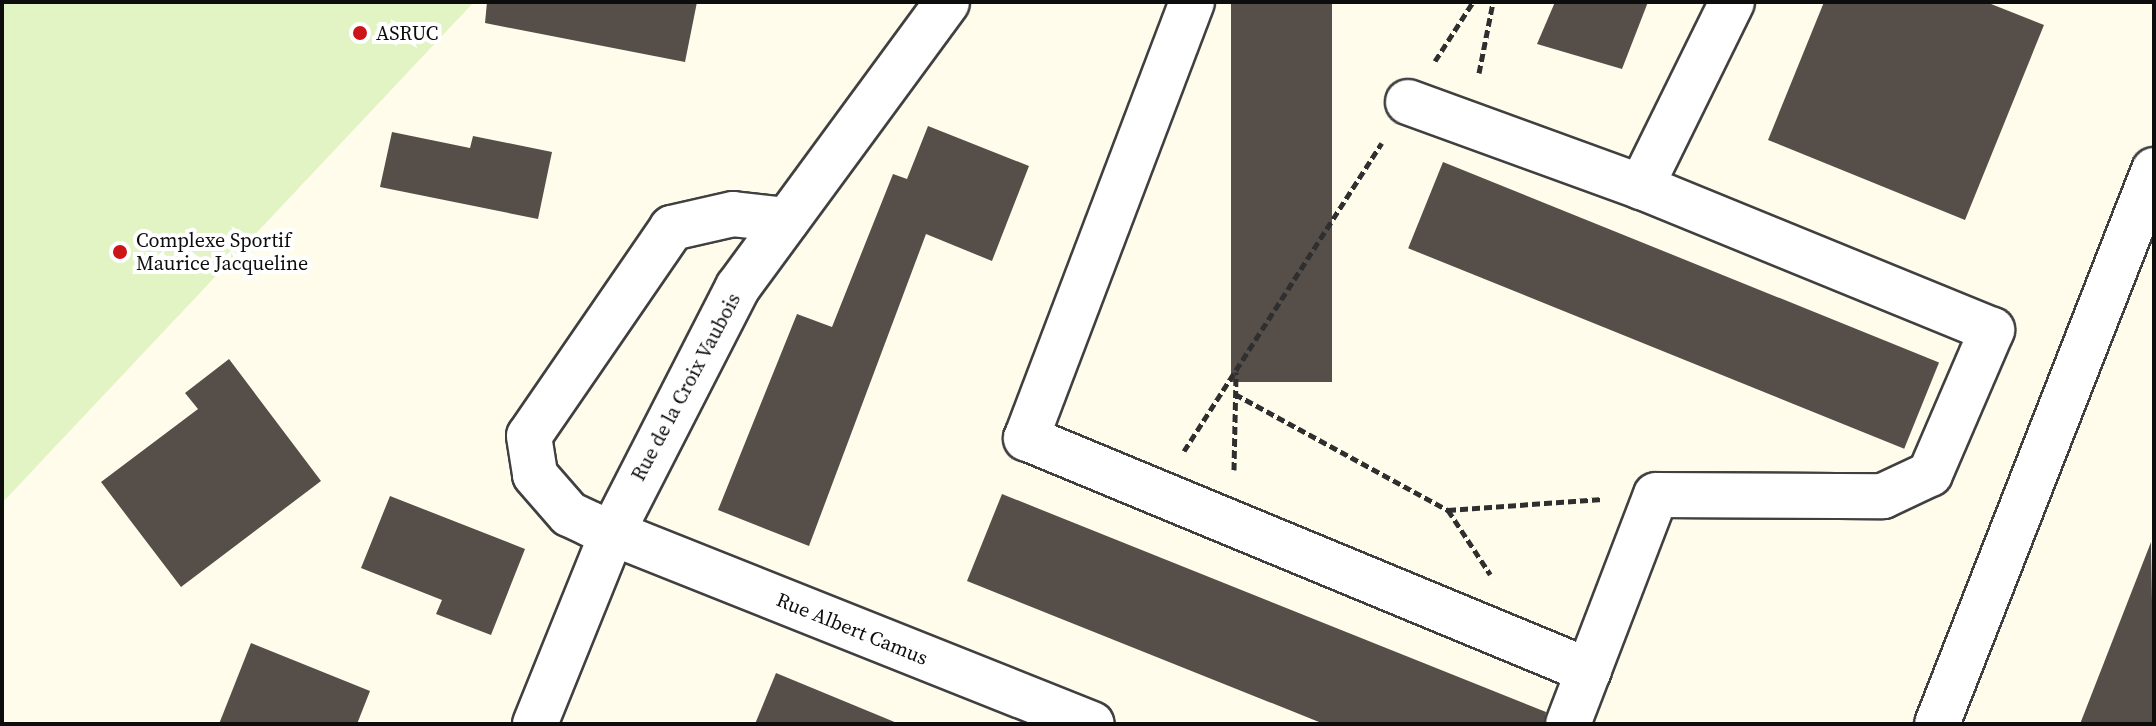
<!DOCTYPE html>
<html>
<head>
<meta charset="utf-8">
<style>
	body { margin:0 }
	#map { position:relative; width:2156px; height:726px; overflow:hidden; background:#fffcec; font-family:"Source Serif 4",serif }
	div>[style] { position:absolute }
	.pitch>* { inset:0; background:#e2f4c4 }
	.building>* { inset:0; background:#564e48; transform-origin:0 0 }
	.path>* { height:5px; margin-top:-2.5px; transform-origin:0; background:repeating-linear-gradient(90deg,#2f2f2f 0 8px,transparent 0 12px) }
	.roads { filter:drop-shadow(2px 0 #404040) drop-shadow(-2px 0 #404040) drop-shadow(0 2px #404040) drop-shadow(0 -2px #404040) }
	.minor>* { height:44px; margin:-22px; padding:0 22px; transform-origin:22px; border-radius:22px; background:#fff }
	.dots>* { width:22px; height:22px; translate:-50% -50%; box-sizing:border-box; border:4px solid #fff; border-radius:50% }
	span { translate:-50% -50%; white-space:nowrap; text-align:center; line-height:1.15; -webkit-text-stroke:8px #fff; paint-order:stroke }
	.poi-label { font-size:20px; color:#0d0d0d }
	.left { translate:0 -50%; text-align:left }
	.street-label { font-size:20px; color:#0d0d0d }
	.frame { position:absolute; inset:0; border:4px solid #0d0d0d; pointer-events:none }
</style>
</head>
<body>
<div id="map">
	<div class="pitch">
		<div style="clip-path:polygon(2px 2px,474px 2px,2px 503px)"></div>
	</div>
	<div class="building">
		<div style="clip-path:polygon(487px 2px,697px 2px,685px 62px,485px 23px)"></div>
		<div style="left:1231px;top:2px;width:101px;height:380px"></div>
		<div style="clip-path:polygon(1555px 2px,1648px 2px,1622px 69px,1537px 44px)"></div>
		<div style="clip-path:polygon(1824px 2px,1986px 2px,2044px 25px,1965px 220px,1768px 140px)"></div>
		<div style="clip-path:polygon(928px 126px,1029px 166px,992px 261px,926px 234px,809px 546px,718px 510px,797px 314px,832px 327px,893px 174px,907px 179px)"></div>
		<div style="clip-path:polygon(392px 132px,470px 148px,473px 136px,552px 152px,538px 219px,380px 187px)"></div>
		<div style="left:1443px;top:162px;width:535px;height:93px;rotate:22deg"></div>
		<div style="clip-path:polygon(229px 359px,321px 481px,181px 587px,101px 482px,198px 409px,185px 393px)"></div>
		<div style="clip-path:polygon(1002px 494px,1546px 712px,1544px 724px,1324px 724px,967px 581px)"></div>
		<div style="clip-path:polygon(390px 496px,525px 549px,491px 635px,436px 614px,442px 600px,361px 568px)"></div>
		<div style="clip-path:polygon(2151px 542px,2154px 724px,2080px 724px)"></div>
		<div style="clip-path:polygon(251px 643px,370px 691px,357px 724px,219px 724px)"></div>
		<div style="clip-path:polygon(776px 673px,897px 723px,897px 724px,755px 724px)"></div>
	</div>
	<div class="path">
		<div style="left:1435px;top:61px;width:70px;rotate:-57.2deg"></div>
		<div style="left:1479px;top:73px;width:72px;rotate:-78.8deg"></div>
		<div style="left:1235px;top:394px;width:243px;rotate:28.6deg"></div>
		<div style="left:1448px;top:510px;width:77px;rotate:56.7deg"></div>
		<div style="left:1184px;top:451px;width:366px;rotate:-57.3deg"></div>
		<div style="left:1234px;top:470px;width:98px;rotate:-88.8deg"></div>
		<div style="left:1448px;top:510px;width:155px;rotate:-4.1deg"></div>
	</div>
	<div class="roads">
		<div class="minor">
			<div style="left:1192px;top:2px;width:467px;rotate:110.8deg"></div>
			<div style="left:1026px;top:438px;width:609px;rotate:22.48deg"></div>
			<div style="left:1408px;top:102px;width:248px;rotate:20deg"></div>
			<div style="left:787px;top:220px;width:54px;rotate:-173.7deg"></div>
			<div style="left:733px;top:214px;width:63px;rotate:167.1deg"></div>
			<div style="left:672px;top:228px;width:252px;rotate:124.5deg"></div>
			<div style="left:529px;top:436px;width:39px;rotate:81deg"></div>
			<div style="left:535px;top:475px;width:52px;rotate:48.9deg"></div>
			<div style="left:569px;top:514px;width:23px;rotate:25deg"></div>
			<div style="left:590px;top:524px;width:540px;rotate:21.72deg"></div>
			<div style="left:535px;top:724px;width:206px;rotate:-68deg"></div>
			<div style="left:612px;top:533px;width:276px;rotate:-62.9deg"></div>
			<div style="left:738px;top:287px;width:353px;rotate:-53.7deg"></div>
			<div style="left:1568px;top:724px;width:245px;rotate:-69deg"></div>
			<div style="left:1656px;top:495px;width:227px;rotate:0.3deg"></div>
			<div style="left:1883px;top:496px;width:52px;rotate:-25.1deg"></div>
			<div style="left:1930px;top:474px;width:157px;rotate:-66.7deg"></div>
			<div style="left:1992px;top:330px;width:379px;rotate:-157.8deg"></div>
			<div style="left:1641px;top:187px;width:206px;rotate:-63.8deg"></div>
			<div style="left:1937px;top:724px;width:595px;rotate:-68.61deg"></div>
		</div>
	</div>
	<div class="dots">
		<div style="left:360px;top:33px;background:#cc1518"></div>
		<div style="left:120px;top:252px;background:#cc1518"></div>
	</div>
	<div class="poi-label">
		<span class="left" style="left:376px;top:33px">ASRUC</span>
		<span class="left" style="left:136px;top:252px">Complexe Sportif<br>Maurice Jacqueline</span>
	</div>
	<div class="street-label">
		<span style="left:686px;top:387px;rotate:-62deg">Rue de la Croix Vaubois</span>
		<span style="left:852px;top:629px;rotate:22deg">Rue Albert Camus</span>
	</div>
	<div class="frame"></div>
</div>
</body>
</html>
